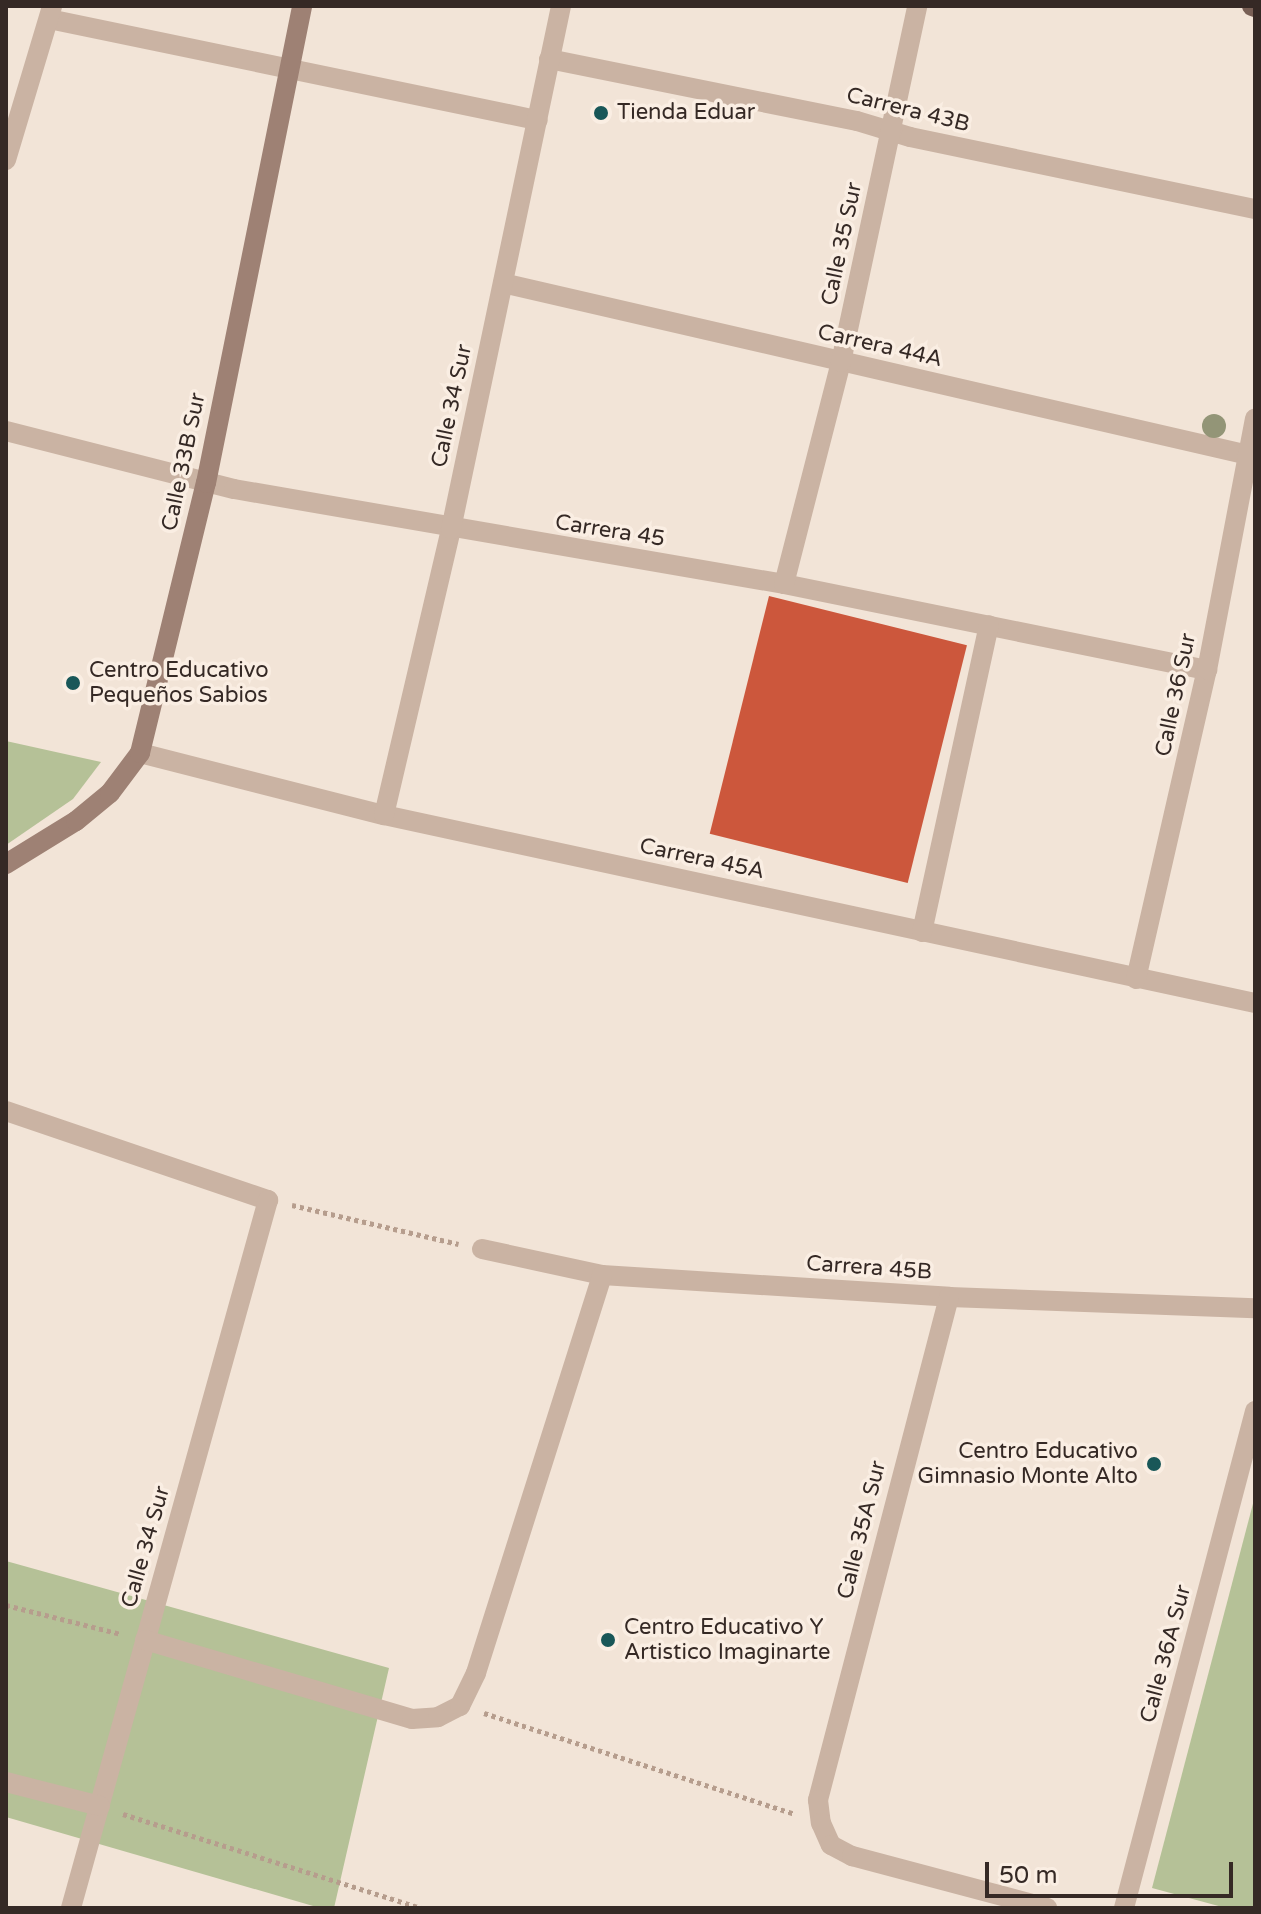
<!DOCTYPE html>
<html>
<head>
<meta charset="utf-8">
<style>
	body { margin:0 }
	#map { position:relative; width:1261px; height:1914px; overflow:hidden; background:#f2e4d7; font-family:"Varela Round",sans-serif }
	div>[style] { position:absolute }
	.green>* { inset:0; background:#b5c197 }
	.building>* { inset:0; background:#cc573c; transform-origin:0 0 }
	.path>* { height:5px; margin-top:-2.5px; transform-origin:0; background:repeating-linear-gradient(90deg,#b69d8d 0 4px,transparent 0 8px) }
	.street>* { height:20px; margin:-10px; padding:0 10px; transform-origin:10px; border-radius:10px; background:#cab3a3 }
	.secondary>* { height:20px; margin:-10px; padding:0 10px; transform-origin:10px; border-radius:10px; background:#9e8174 }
	.primary>* { height:20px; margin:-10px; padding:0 10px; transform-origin:10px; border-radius:10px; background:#785f55 }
	.trees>* { width:24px; height:24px; margin:-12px; border-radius:50%; background:#939577 }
	.dots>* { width:22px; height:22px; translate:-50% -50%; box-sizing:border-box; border:4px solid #faeee3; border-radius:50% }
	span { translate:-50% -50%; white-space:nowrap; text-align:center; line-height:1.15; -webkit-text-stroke:7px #faeee3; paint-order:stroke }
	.street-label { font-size:22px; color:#352925 }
	.poi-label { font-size:22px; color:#352925 }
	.left { translate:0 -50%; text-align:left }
	.right { translate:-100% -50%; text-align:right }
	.frame { position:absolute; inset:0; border:8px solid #352925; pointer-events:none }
	.scale { position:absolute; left:985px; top:1862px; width:248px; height:36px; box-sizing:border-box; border:4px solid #352925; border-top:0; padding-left:10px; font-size:24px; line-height:28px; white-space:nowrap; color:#352925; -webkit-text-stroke:6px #faeee3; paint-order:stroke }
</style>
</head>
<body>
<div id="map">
	<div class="green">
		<div style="clip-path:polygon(6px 741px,101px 762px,73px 799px,6px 845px)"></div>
		<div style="clip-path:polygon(1255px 1496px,1255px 1908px,1226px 1908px,1152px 1888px)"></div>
		<div style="clip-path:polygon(6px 1561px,389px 1668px,334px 1908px,320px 1908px,6px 1817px)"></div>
	</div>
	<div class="building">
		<div style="left:769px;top:596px;width:204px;height:245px;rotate:14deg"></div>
	</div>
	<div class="path">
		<div style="left:292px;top:1205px;width:171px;rotate:13.2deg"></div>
		<div style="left:6px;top:1605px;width:119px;rotate:14.2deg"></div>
		<div style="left:484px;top:1713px;width:326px;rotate:18deg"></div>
		<div style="left:123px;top:1814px;width:313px;rotate:17.5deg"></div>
	</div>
	<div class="street">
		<div style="left:49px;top:19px;width:499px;rotate:11.7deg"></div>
		<div style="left:549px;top:59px;width:314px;rotate:11.4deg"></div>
		<div style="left:857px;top:121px;width:55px;rotate:16.8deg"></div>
		<div style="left:910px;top:137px;width:352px;rotate:11.8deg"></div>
		<div style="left:6px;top:160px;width:160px;rotate:-73.3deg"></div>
		<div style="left:503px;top:283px;width:765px;rotate:13deg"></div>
		<div style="left:6px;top:431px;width:235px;rotate:14.3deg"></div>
		<div style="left:234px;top:489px;width:558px;rotate:9.8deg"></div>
		<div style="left:784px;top:584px;width:432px;rotate:11.5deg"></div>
		<div style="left:784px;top:584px;width:229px;rotate:-75.6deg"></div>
		<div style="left:841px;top:362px;width:364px;rotate:-77.9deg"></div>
		<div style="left:140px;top:753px;width:252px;rotate:14.3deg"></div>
		<div style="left:384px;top:815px;width:891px;rotate:12.18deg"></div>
		<div style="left:384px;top:815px;width:294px;rotate:-76.8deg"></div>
		<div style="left:451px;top:529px;width:534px;rotate:-78.12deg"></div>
		<div style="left:922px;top:932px;width:314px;rotate:-77.7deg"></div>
		<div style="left:1136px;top:979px;width:317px;rotate:-77.1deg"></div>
		<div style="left:1207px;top:670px;width:256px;rotate:-79.2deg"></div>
		<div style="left:6px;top:1111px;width:277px;rotate:18.8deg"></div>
		<div style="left:268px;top:1200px;width:735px;rotate:105.55deg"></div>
		<div style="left:482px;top:1249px;width:123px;rotate:12.2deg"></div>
		<div style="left:602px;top:1275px;width:348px;rotate:3.6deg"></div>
		<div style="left:949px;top:1297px;width:306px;rotate:2.1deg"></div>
		<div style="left:949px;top:1297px;width:520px;rotate:104.6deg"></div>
		<div style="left:818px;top:1800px;width:23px;rotate:83deg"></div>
		<div style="left:821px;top:1823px;width:24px;rotate:66deg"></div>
		<div style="left:831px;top:1845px;width:24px;rotate:28deg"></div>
		<div style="left:852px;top:1856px;width:202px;rotate:14.9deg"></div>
		<div style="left:145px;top:1640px;width:278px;rotate:16.5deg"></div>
		<div style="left:412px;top:1719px;width:26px;rotate:-4deg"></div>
		<div style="left:438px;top:1717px;width:25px;rotate:-27deg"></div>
		<div style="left:460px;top:1706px;width:37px;rotate:-64deg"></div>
		<div style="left:476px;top:1673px;width:417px;rotate:-72.4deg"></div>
		<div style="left:6px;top:1782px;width:97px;rotate:14.3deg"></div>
		<div style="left:1124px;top:1908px;width:514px;rotate:-75.23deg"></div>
	</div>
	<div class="secondary">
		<div style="left:6px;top:864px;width:82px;rotate:-31.6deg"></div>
		<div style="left:76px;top:821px;width:44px;rotate:-39.5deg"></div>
		<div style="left:110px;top:793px;width:50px;rotate:-53.1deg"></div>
		<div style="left:140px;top:753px;width:278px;rotate:-76.3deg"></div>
		<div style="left:206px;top:483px;width:487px;rotate:-78.6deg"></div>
	</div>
	<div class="primary">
		<div style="left:1252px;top:6px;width:3px;rotate:18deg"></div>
	</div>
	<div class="trees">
		<div style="left:1214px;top:426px"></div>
	</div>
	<div class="dots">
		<div style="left:601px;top:113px;background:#195758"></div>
		<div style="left:73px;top:683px;background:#195758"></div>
		<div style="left:1154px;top:1464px;background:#195758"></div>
		<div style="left:608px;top:1640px;background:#195758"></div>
	</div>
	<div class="street-label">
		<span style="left:908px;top:110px;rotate:14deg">Carrera 43B</span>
		<span style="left:842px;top:244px;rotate:-78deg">Calle 35 Sur</span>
		<span style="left:880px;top:346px;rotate:13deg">Carrera 44A</span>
		<span style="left:452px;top:406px;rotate:-78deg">Calle 34 Sur</span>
		<span style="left:184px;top:462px;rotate:-78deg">Calle 33B Sur</span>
		<span style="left:610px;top:531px;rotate:9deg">Carrera 45</span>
		<span style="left:1176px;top:695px;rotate:-78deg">Calle 36 Sur</span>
		<span style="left:702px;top:859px;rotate:12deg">Carrera 45A</span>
		<span style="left:869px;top:1268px;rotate:4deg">Carrera 45B</span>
		<span style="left:862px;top:1530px;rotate:-76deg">Calle 35A Sur</span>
		<span style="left:146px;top:1547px;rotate:-74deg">Calle 34 Sur</span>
		<span style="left:1166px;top:1654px;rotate:-75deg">Calle 36A Sur</span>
	</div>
	<div class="poi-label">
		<span class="left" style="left:617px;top:113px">Tienda Eduar</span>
		<span class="left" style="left:89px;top:683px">Centro Educativo<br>Pequeños Sabios</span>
		<span class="right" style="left:1138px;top:1464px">Centro Educativo<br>Gimnasio Monte Alto</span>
		<span class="left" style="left:624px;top:1640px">Centro Educativo Y<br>Artistico Imaginarte</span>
	</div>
	<div class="frame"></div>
	<div class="scale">50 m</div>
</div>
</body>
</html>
